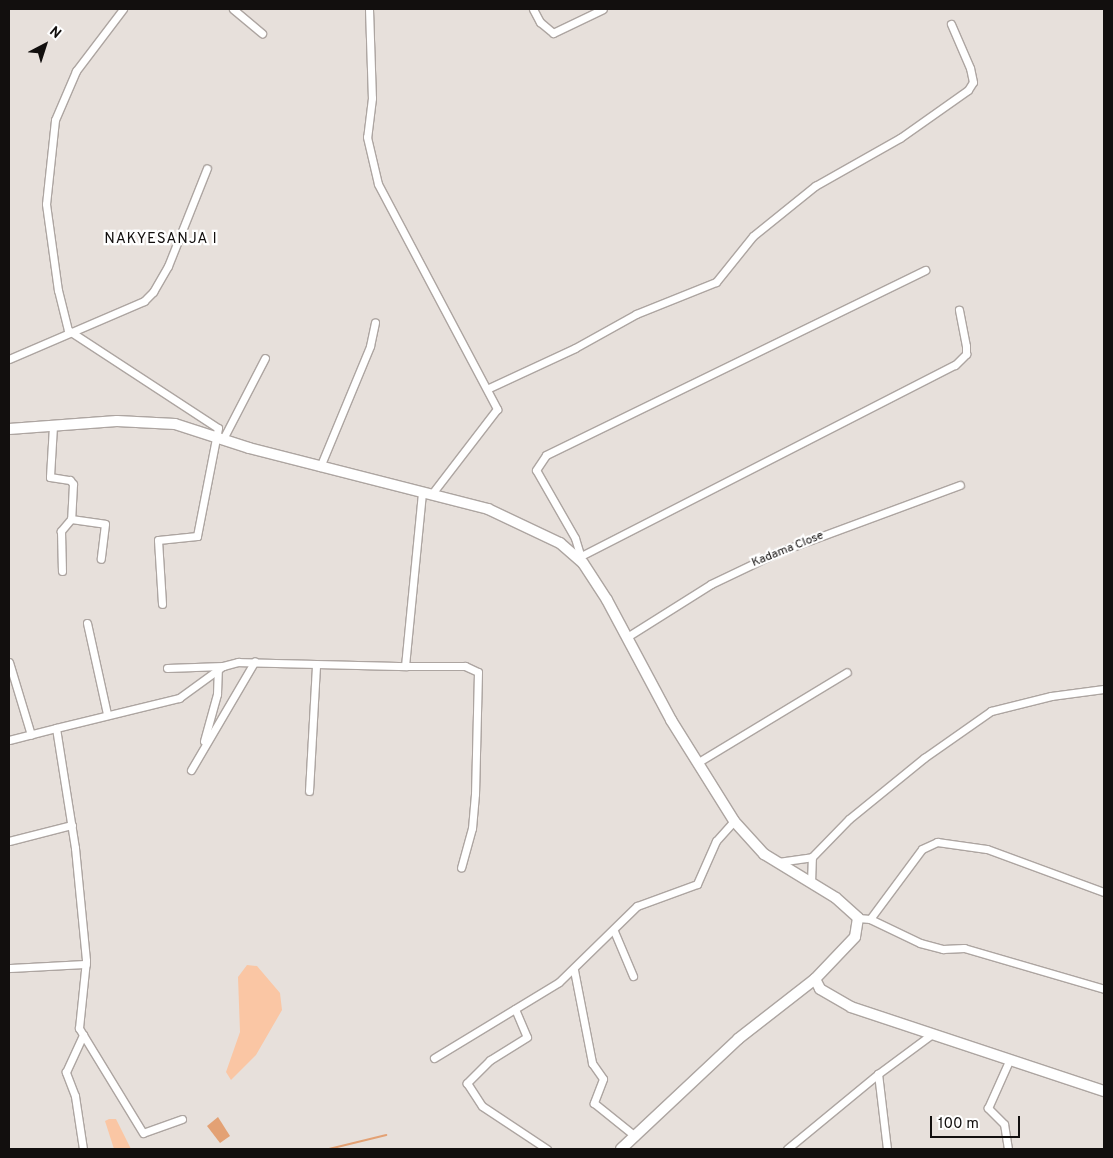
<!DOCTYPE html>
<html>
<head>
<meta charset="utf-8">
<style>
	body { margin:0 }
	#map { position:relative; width:1113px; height:1158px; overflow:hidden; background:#e7e0db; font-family:Overpass,sans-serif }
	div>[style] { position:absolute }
	.green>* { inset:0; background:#fac6a4 }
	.water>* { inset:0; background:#e3a174 }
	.stream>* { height:2px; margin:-1px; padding:0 1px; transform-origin:1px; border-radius:1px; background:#e3a174 }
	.roads { filter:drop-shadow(1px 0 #ada5a1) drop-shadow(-1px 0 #ada5a1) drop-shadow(0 1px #ada5a1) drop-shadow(0 -1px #ada5a1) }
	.street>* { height:7px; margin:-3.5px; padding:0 3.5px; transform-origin:3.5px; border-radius:3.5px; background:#fff }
	.secondary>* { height:10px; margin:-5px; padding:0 5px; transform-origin:5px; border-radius:5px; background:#fff }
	span { translate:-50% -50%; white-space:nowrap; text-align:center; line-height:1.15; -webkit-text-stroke:4.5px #fff; paint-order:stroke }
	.street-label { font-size:12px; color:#120f0e }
	.quarter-label { font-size:15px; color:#120f0e; letter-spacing:1px }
	.frame { position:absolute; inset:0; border:10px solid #120f0e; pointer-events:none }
	.north { position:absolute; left:20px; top:20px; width:50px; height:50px; -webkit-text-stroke:4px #fff; paint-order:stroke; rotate:40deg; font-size:14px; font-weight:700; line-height:20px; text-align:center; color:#120f0e }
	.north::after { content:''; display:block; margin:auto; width:18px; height:22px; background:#120f0e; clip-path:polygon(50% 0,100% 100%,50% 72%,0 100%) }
	.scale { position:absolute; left:930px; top:1116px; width:90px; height:22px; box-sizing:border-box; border:2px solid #120f0e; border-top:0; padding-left:6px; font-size:15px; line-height:18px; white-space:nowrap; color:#120f0e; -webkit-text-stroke:4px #fff; paint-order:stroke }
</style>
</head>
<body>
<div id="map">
	<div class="green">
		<div style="clip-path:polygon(247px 965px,257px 966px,280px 993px,282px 1010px,256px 1055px,231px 1080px,226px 1072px,240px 1032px,238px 977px)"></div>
		<div style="clip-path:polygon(109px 1119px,116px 1119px,131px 1149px,114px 1149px,105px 1121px)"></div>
	</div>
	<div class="water">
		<div style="clip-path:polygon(218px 1117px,230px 1136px,220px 1143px,207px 1126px)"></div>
	</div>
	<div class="stream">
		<div style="left:329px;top:1149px;width:59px;rotate:-13.8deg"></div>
	</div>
	<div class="roads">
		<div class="street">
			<div style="left:123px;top:9px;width:78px;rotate:127.2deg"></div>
			<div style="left:76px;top:71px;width:53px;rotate:113.2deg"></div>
			<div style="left:55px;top:120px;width:84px;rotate:96.1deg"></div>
			<div style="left:46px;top:204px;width:87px;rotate:82.1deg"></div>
			<div style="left:58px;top:290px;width:41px;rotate:76deg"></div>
			<div style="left:68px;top:330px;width:179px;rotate:33.2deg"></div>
			<div style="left:218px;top:428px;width:110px;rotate:101deg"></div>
			<div style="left:197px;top:536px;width:39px;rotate:174deg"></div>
			<div style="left:158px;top:540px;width:64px;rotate:86.4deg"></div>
			<div style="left:233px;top:9px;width:38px;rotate:40deg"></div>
			<div style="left:369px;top:9px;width:89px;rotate:88.1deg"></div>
			<div style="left:372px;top:98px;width:39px;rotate:97deg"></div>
			<div style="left:367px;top:137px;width:48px;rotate:76.8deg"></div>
			<div style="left:378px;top:184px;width:255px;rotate:62.1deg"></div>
			<div style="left:497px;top:409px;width:108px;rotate:127.5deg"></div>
			<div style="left:533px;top:9px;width:15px;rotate:62deg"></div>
			<div style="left:540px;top:22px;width:17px;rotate:40deg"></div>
			<div style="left:553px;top:33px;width:55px;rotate:-25.6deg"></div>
			<div style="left:9px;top:359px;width:147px;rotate:-23.2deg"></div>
			<div style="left:144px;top:301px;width:13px;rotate:-45deg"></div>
			<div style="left:153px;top:292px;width:30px;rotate:-60deg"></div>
			<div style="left:168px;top:266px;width:105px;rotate:-68.3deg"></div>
			<div style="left:489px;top:388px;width:95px;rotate:-24.9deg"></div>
			<div style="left:575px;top:348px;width:70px;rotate:-29.1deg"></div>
			<div style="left:636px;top:314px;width:86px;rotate:-21.8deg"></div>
			<div style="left:716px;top:282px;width:59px;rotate:-51.2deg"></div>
			<div style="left:753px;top:236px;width:80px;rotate:-38.9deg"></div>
			<div style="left:815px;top:186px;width:98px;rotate:-29.5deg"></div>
			<div style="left:900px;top:138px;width:83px;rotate:-35.2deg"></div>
			<div style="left:968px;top:90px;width:9px;rotate:-58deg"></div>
			<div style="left:973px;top:82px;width:14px;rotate:-102deg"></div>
			<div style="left:970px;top:68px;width:48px;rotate:-113.4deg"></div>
			<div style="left:53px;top:426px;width:51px;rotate:93.4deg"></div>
			<div style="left:50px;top:477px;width:20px;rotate:9deg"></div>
			<div style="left:70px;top:480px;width:5px;rotate:53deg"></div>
			<div style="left:73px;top:484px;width:35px;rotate:93deg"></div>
			<div style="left:71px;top:519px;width:16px;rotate:130deg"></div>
			<div style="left:61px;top:531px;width:40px;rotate:88.6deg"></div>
			<div style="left:223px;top:439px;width:91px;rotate:-62.6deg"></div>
			<div style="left:320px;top:467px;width:131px;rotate:-67.5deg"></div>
			<div style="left:370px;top:346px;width:24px;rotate:-78deg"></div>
			<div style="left:71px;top:519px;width:34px;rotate:8deg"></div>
			<div style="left:105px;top:524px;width:35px;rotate:97deg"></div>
			<div style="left:581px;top:556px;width:420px;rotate:-27.1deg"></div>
			<div style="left:955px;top:365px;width:16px;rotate:-45deg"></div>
			<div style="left:966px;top:354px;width:8px;rotate:-90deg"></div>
			<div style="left:966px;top:346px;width:37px;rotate:-101deg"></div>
			<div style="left:582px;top:561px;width:24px;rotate:-107deg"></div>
			<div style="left:575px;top:538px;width:78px;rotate:-119.8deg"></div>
			<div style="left:536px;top:470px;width:18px;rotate:-56deg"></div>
			<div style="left:546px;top:455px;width:422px;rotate:-26deg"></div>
			<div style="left:87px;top:623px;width:93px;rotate:77.6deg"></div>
			<div style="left:627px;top:637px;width:99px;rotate:-32.2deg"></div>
			<div style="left:711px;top:584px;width:72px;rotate:-25.5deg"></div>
			<div style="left:776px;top:553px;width:196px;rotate:-20.3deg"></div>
			<div style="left:9px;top:662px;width:76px;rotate:73.2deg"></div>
			<div style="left:405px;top:666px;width:60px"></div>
			<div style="left:465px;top:666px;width:14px;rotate:25deg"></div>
			<div style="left:478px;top:672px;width:122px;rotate:91.4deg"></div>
			<div style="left:475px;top:794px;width:34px;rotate:95deg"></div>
			<div style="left:472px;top:828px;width:41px;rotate:105.4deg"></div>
			<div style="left:167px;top:668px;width:56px;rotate:-2deg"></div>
			<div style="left:9px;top:740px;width:49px;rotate:-14.3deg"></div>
			<div style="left:204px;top:741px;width:49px;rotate:-74.5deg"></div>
			<div style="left:217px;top:694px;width:23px;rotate:-88deg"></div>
			<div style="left:697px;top:763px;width:175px;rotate:-31.2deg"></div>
			<div style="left:191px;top:770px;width:126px;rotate:-59.6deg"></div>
			<div style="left:309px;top:791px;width:126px;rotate:-86.8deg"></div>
			<div style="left:9px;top:841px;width:65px;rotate:-14.3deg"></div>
			<div style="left:778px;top:862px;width:34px;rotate:-8deg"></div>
			<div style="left:812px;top:857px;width:53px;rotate:-45.8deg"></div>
			<div style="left:849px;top:819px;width:97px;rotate:-39.1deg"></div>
			<div style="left:924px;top:758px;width:82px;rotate:-35deg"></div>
			<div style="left:991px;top:711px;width:62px;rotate:-14deg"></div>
			<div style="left:1051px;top:696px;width:53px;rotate:-7.5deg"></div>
			<div style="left:811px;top:883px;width:26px;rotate:-88deg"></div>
			<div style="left:858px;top:918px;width:12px;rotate:5deg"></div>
			<div style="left:870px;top:919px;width:55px;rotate:25.6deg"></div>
			<div style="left:920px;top:943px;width:24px;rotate:15deg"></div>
			<div style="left:943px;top:949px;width:21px;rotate:-3deg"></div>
			<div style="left:964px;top:948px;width:146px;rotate:16.3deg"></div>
			<div style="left:870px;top:919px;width:87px;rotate:-53.4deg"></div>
			<div style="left:922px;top:849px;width:17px;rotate:-25deg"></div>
			<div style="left:937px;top:842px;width:50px;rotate:8deg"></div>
			<div style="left:987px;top:849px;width:125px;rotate:20.2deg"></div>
			<div style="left:614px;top:931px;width:49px;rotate:67.1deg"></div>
			<div style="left:9px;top:968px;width:77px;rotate:-3deg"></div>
			<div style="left:574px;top:970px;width:95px;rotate:79deg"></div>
			<div style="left:592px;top:1063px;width:19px;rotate:55deg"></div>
			<div style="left:603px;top:1079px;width:26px;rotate:111deg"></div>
			<div style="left:594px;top:1103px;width:53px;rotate:38.8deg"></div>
			<div style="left:515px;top:1009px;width:30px;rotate:67deg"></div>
			<div style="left:527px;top:1037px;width:44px;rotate:148.1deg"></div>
			<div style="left:490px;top:1060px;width:33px;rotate:135deg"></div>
			<div style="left:467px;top:1083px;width:27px;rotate:57deg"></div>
			<div style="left:482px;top:1106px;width:78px;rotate:33.5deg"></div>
			<div style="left:434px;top:1058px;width:146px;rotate:-31.3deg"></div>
			<div style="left:559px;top:982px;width:109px;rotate:-44.3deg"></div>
			<div style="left:637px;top:906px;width:64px;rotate:-20.1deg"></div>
			<div style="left:697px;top:884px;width:47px;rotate:-66.2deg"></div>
			<div style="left:716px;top:841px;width:27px;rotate:-48deg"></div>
			<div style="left:182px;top:1119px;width:41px;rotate:160.3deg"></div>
			<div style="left:143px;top:1133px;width:123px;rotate:-121.4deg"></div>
			<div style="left:79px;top:1028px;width:68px;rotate:-84.1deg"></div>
			<div style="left:86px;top:960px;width:113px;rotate:-95.6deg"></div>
			<div style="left:75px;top:848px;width:121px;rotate:-99deg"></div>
			<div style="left:56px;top:728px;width:127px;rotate:-13.7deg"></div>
			<div style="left:179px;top:698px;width:54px;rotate:-36deg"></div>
			<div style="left:223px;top:666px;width:16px;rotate:-15deg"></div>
			<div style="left:238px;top:662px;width:167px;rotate:1.4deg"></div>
			<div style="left:405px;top:666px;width:173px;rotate:-84.4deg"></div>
			<div style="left:83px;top:1149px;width:54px;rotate:-98.6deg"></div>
			<div style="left:75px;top:1096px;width:26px;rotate:-111deg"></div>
			<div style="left:66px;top:1072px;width:41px;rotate:-65.3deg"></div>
			<div style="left:787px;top:1149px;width:118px;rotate:-39.5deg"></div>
			<div style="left:887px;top:1149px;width:76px;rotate:-96.8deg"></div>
			<div style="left:878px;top:1074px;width:67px;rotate:-36.5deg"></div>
			<div style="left:1008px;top:1149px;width:25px;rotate:-99deg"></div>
			<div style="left:1004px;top:1124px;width:23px;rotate:-135deg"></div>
			<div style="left:988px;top:1108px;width:51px;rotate:-65.9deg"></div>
		</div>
		<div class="secondary">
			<div style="left:9px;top:429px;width:108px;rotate:-4.2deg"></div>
			<div style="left:117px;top:421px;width:58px;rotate:3deg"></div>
			<div style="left:175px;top:424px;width:78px;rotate:18deg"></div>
			<div style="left:249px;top:448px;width:247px;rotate:14.3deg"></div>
			<div style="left:488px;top:509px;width:80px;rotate:25.3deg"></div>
			<div style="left:560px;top:543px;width:30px;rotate:41deg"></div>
			<div style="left:583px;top:563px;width:44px;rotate:57deg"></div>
			<div style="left:607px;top:600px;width:136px;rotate:61.9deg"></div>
			<div style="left:671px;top:720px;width:119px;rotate:58deg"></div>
			<div style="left:734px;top:821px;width:45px;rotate:47.7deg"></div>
			<div style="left:764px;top:854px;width:84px;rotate:31.4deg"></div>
			<div style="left:836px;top:898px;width:30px;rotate:42deg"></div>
			<div style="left:858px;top:918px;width:19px;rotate:99deg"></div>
			<div style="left:855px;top:937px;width:58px;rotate:133.6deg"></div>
			<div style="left:815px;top:979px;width:11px;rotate:63deg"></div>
			<div style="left:820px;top:989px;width:36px;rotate:30deg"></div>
			<div style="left:851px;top:1007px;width:267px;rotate:18.4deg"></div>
			<div style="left:621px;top:1149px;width:161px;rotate:-43.2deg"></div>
			<div style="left:738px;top:1039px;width:98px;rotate:-37.9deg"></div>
		</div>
	</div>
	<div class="street-label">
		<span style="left:788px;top:550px;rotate:-22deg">Kadama Close</span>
	</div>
	<div class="quarter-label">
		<span style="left:161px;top:240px">NAKYESANJA I</span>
	</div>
	<div class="frame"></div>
	<div class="north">N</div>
	<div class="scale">100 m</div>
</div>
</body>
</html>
